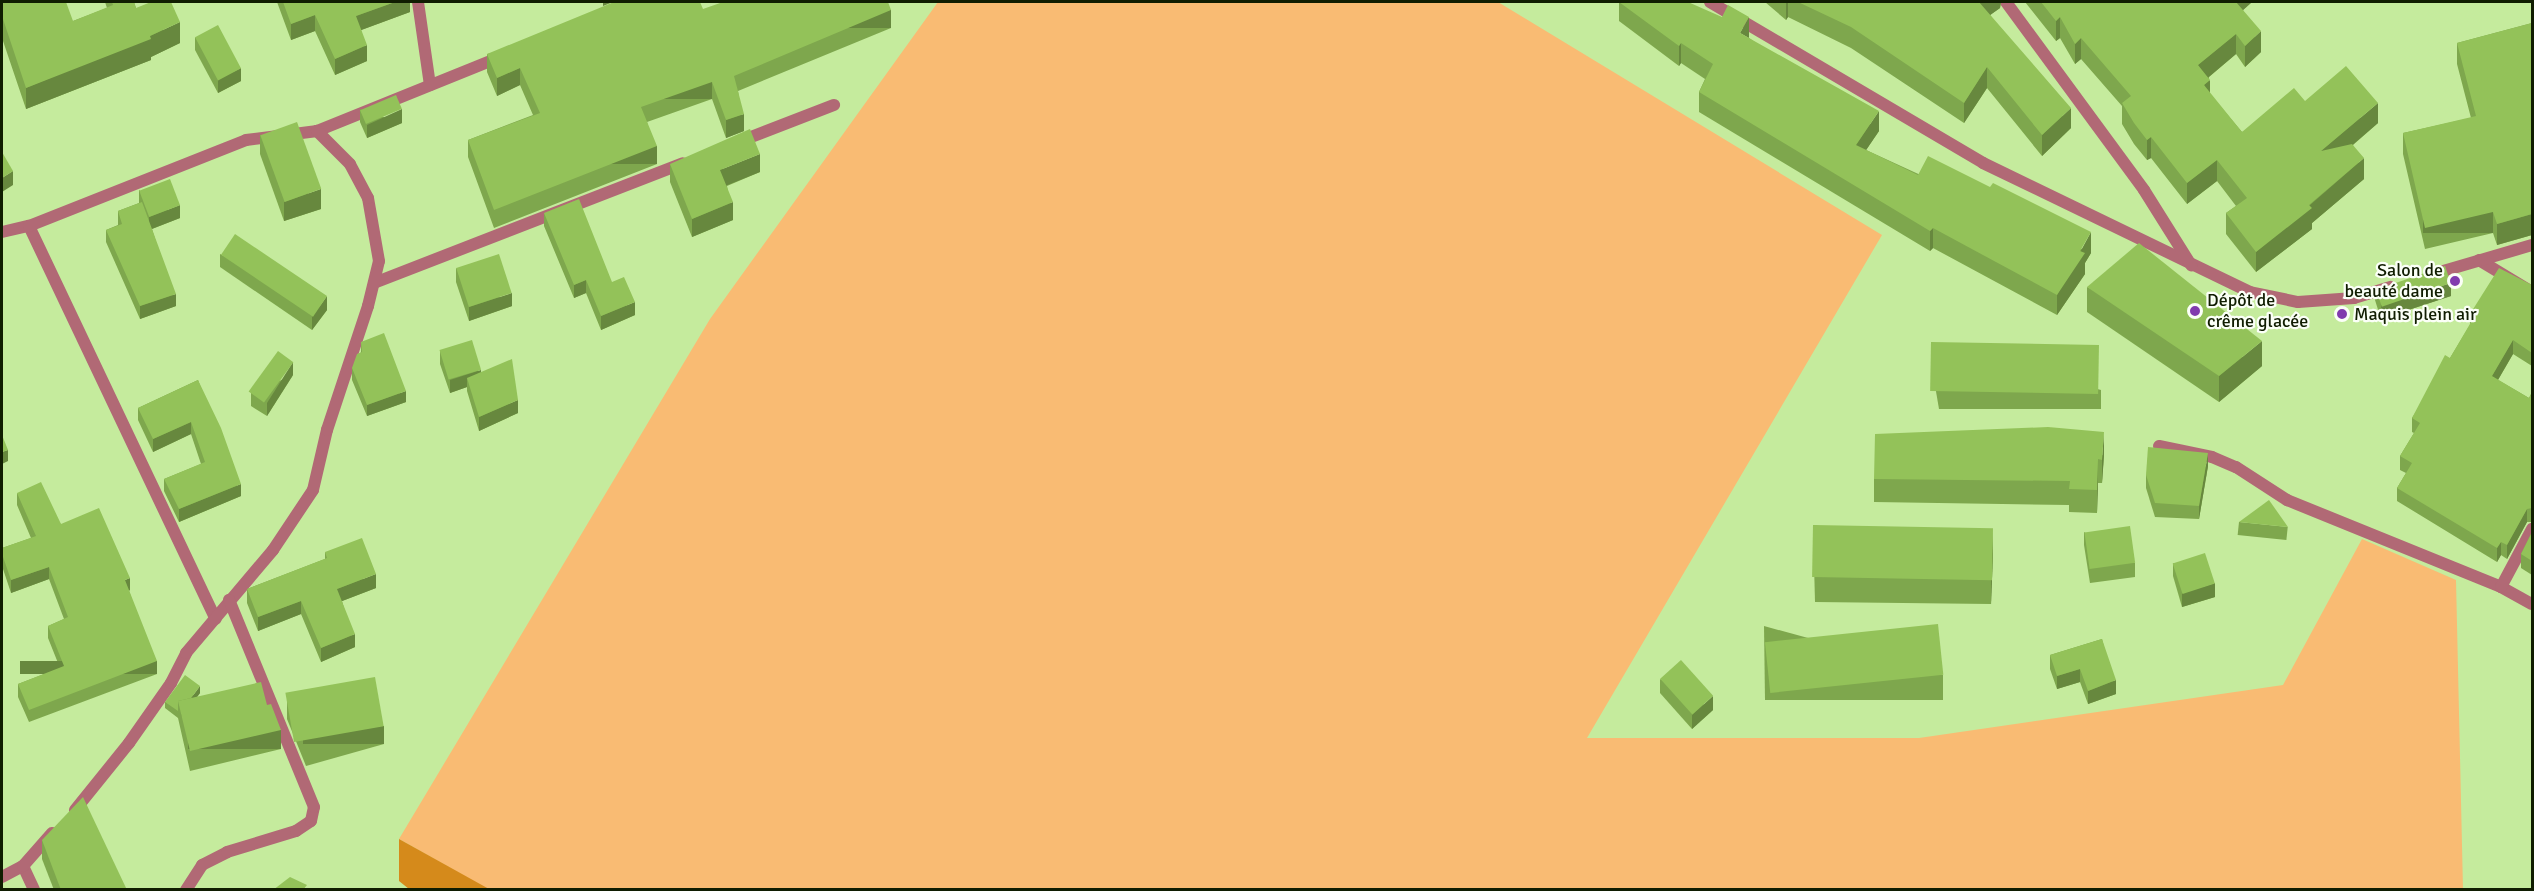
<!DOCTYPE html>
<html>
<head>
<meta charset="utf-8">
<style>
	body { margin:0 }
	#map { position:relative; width:2534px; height:891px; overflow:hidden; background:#c5eb9d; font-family:Signika,sans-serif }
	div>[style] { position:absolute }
	.green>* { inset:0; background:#f9bb73 }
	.forest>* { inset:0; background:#d58a1b }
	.street>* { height:12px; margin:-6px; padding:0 6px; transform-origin:6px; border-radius:6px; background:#b16975 }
	.wall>* { inset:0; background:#7ea74d; transform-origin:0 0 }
	.shaded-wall>* { inset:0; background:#67883e; transform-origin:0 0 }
	.building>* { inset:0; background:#93c259; transform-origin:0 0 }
	.dots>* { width:16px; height:16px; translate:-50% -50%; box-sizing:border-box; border:3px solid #fbfff7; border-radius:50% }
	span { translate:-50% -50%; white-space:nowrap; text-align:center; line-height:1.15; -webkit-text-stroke:4.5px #fbfff7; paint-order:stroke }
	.poi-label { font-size:18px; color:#101d01 }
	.right { translate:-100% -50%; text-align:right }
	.left { translate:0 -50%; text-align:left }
	.frame { position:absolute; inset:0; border:3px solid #101d01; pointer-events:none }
</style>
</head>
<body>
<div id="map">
	<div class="green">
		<div style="clip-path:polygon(938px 2px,1498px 2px,1882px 235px,1587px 738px,1919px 738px,2283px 685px,2362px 539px,2456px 580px,2463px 889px,489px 890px,399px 839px,710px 319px)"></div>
	</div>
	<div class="forest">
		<div style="clip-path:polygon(399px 839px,489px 889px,409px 889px,399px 881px)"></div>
	</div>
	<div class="street">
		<div style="left:418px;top:2px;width:84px;rotate:81.8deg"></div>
		<div style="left:1710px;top:2px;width:317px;rotate:30.5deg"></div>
		<div style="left:1983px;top:163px;width:297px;rotate:25.8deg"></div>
		<div style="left:2250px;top:292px;width:49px;rotate:11.8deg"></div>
		<div style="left:2298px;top:302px;width:56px;rotate:-4.1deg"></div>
		<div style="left:2354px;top:298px;width:38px;rotate:-17deg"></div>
		<div style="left:2006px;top:2px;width:233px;rotate:53.7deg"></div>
		<div style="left:2144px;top:190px;width:89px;rotate:57.9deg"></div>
		<div style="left:738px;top:142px;width:103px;rotate:-21.1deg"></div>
		<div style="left:29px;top:226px;width:435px;rotate:64.6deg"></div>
		<div style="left:2px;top:232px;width:28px;rotate:-13deg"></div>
		<div style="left:29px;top:226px;width:233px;rotate:-21.6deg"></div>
		<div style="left:246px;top:140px;width:72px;rotate:-7.2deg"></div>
		<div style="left:317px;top:131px;width:197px;rotate:-22deg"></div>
		<div style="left:2479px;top:260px;width:62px;rotate:31.1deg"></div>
		<div style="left:2433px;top:274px;width:103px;rotate:-16.3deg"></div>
		<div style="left:374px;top:283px;width:331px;rotate:-21.2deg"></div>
		<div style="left:2159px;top:446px;width:54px;rotate:11.7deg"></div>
		<div style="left:2212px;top:457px;width:26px;rotate:23deg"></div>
		<div style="left:2236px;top:467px;width:61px;rotate:32.9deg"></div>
		<div style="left:2287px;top:500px;width:231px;rotate:22.1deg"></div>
		<div style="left:2501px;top:587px;width:35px;rotate:29deg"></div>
		<div style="left:2501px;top:587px;width:66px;rotate:-61.9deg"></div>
		<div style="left:75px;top:810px;width:86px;rotate:-51.1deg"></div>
		<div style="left:129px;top:743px;width:73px;rotate:-55deg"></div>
		<div style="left:171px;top:683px;width:34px;rotate:-63deg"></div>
		<div style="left:186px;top:653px;width:135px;rotate:-49.8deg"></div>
		<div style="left:273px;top:550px;width:72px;rotate:-56.3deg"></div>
		<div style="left:313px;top:490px;width:62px;rotate:-76.9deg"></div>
		<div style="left:327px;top:430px;width:131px;rotate:-71.7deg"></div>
		<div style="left:368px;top:306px;width:46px;rotate:-76.3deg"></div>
		<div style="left:379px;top:261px;width:64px;rotate:-99.9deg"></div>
		<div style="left:368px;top:198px;width:38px;rotate:-118deg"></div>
		<div style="left:350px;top:164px;width:47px;rotate:-135deg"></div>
		<div style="left:23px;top:866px;width:26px;rotate:65deg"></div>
		<div style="left:2px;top:877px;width:24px;rotate:-28deg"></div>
		<div style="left:23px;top:866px;width:44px;rotate:-48.7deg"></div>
		<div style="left:186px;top:890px;width:30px;rotate:-57deg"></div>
		<div style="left:202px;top:865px;width:28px;rotate:-27deg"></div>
		<div style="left:227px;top:852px;width:72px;rotate:-16.9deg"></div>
		<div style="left:296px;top:831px;width:18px;rotate:-34deg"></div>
		<div style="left:311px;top:821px;width:14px;rotate:-78deg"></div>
		<div style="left:314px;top:807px;width:224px;rotate:-112.3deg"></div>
	</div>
	<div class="wall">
		<div style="clip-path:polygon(2px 2px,73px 21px,107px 8px,105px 2px,134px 2px,136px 8px,180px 43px,151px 57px,151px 60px,26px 109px,2px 38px)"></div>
		<div style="clip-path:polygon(277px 2px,410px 2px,410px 12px,361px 30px,367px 61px,335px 75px,315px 31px,291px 40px)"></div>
		<div style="clip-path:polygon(1619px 2px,1749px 38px,1879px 131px,1866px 150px,2091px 253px,2085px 263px,2085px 274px,2057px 315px,1933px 248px,1930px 251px,1699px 112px,1699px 92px,1705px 79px,1681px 63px,1679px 66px,1619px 21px)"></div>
		<div style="clip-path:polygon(1765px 2px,2001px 2px,2000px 8px,1990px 15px,2071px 128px,2042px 156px,1987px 88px,1964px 123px,1851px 48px,1788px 17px,1786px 20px)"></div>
		<div style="clip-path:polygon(2025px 2px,2252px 2px,2243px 10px,2261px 52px,2245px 67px,2236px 54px,2209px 77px,2210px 94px,2242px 132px,2305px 101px,2378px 123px,2353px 145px,2364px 179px,2312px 223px,2312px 229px,2256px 272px,2226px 234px,2226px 213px,2236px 206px,2217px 181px,2187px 204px,2151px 158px,2147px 160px,2134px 144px,2122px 124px,2122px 106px,2081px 59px,2075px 64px,2060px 38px,2056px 41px)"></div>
		<div style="clip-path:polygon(703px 9px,891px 28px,738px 91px,744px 131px,726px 138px,712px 99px,647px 122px,657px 164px,494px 228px,468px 157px,468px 140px,533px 115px,520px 85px,497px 96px,487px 72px,487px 54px)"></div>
		<div style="clip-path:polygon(2532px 23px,2532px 235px,2497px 245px,2493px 233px,2425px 249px,2403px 154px,2403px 133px,2471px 118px,2457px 64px,2457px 43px)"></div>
		<div style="clip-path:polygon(195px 37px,241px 81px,218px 93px,195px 50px)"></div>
		<div style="clip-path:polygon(360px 109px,402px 123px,367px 138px,360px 122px)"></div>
		<div style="clip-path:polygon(260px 134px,321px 209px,284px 221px,260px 154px)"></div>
		<div style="clip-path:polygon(670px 164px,760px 172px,727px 186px,733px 220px,692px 237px,670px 182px)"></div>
		<div style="clip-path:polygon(139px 190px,180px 218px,152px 229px,176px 306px,140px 319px,106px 242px,106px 230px,118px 225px,118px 211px,139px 203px)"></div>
		<div style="clip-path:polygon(544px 213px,635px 315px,601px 330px,586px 293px,574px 298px,544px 226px)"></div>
		<div style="clip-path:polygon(220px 254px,327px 310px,312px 330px,220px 267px)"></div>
		<div style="clip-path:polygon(456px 268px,512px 306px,469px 321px,456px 282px)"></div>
		<div style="clip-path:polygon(2532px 285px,2532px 366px,2513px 354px,2498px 380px,2529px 398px,2532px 392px,2532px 522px,2527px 522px,2507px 559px,2501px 555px,2497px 562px,2397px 501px,2397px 488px,2406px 473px,2400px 470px,2400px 456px,2414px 433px,2412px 432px,2412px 418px,2450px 358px,2470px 325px,2470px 314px)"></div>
		<div style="clip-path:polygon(2087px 287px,2262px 366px,2219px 402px,2087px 312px)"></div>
		<div style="clip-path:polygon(2375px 287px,2451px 296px,2381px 319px,2375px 300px)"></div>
		<div style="clip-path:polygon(361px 342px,406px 402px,367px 416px,352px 380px,352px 368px,361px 352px)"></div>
		<div style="clip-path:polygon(1931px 342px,2101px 390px,2101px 409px,1939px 409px,1931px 362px)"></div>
		<div style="clip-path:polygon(440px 350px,481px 372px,518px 413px,479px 431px,467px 391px,467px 387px,450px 393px,440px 364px)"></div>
		<div style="clip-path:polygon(293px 375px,267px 416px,251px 406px,251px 393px)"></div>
		<div style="clip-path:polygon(198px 380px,241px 496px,179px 522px,164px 491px,164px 479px,201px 464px,191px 434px,153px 452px,138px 420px,138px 408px)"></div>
		<div style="clip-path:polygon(2104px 455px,2102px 483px,2098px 483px,2097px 513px,2069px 512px,2069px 505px,1874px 502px,1874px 479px)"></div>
		<div style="clip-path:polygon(2208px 466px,2199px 519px,2155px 517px,2146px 488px,2146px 475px)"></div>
		<div style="clip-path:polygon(17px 493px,61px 524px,130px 590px,129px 591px,157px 674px,29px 722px,18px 697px,18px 684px,60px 668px,48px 638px,48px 626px,64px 619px,49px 579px,11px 593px,2px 566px,2px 548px,31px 538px,17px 505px)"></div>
		<div style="left:2239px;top:522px;width:49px;height:13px;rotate:6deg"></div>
		<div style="clip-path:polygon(1813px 525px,1993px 553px,1991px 604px,1815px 602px)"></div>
		<div style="clip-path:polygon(2084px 532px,2135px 563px,2135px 577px,2090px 583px,2084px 545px)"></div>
		<div style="clip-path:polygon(2532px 532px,2532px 575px,2521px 568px,2521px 554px)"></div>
		<div style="clip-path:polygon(325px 552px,376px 588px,342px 601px,355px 647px,321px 662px,301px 614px,258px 631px,247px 603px,247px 589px,325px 559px)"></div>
		<div style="clip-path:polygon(2173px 563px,2215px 597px,2182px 607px,2173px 576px)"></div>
		<div style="clip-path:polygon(1764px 626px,1943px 675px,1943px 700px,1765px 700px)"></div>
		<div style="clip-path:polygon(2102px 639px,2116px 694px,2088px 704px,2080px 682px,2057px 689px,2050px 669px,2050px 655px)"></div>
		<div style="clip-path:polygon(1660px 679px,1713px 710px,1692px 729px,1660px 693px)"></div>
		<div style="clip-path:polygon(200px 693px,197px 697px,267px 705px,281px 749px,190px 771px,178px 718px,165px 708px,165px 702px)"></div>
		<div style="clip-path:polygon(287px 701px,384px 744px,306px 766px,287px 719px)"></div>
		<div style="clip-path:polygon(42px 840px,127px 890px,54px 890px,42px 859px)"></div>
	</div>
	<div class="shaded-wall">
		<div style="clip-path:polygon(395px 2px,410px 2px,410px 12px,356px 32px,356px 16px)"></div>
		<div style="clip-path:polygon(603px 2px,613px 2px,603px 6px)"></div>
		<div style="clip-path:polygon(1786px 2px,1788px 2px,1788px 17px,1786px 20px)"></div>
		<div style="clip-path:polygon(1979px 2px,2001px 2px,2000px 8px,1979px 23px)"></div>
		<div style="clip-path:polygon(2233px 2px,2252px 2px,2233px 19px)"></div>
		<div style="left:891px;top:10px;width:18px;height:170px;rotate:90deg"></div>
		<div style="clip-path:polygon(315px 15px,315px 31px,291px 40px,291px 24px)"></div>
		<div style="clip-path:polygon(1749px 17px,1749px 38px,1740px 33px)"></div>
		<div style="clip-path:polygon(2060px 17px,2060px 38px,2056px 41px,2056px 21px)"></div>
		<div style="clip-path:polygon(180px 22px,180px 43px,151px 57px,151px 60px,26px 109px,26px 88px,150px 36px)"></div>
		<div style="clip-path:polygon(2261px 31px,2261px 52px,2245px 67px,2245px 46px)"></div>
		<div style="clip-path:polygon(2236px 34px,2236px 54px,2198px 86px,2198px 65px)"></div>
		<div style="clip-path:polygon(2081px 38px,2081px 59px,2075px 64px,2075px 44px)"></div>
		<div style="clip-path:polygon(1681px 43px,1681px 63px,1679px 66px,1679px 46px)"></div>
		<div style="clip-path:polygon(367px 45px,367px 61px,335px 75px,335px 59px)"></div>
		<div style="clip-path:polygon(1987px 67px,1987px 88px,1964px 123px,1964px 103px)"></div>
		<div style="clip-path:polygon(241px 68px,241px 81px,218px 93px,218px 79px)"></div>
		<div style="clip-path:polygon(520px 68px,520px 85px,497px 96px,497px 78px)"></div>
		<div style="clip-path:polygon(2210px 80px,2210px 100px,2204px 85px)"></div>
		<div style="left:712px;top:82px;width:17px;height:75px;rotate:90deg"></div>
		<div style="clip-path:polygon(2378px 103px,2378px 123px,2321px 172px,2321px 151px)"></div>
		<div style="clip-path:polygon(2071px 108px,2071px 128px,2042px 156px,2042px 135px)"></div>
		<div style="clip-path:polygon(402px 109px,402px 123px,367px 138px,367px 125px)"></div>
		<div style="clip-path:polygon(1879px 111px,1879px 131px,1856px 165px,1856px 145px)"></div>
		<div style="clip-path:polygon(744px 114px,744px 131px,726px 138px,726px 120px)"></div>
		<div style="clip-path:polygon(2151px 137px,2151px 158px,2147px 160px,2147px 140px)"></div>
		<div style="left:657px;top:146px;width:18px;height:175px;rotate:90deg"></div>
		<div style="clip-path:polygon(760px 154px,760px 172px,720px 188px,720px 170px)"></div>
		<div style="clip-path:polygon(2364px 158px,2364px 179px,2312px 223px,2312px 229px,2256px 272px,2256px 252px)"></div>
		<div style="clip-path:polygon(2217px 160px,2217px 181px,2187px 204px,2187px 183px)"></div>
		<div style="clip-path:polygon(13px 171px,13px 185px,2px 192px,2px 178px)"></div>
		<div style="clip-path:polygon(321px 189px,321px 209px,284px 221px,284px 202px)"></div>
		<div style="clip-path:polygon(733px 202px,733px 220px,692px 237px,692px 219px)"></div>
		<div style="clip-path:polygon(180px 205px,180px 218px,149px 230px,149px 217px)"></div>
		<div style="left:2493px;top:212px;width:21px;height:70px;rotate:90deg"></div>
		<div style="clip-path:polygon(2532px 214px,2532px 235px,2497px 245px,2497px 224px)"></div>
		<div style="clip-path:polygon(1933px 228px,1933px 248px,1930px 251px,1930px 231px)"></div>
		<div style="clip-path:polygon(2091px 232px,2091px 253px,2085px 263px,2085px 274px,2057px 315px,2057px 295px)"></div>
		<div style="clip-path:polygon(586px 280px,586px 293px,574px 298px,574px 285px)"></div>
		<div style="clip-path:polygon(2451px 283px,2451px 296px,2381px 319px,2381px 305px)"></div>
		<div style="clip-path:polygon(512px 293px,512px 306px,469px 321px,469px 307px)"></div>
		<div style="clip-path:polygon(176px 294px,176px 306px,140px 319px,140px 306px)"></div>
		<div style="clip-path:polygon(327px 296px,327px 310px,312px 330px,312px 317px)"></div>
		<div style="clip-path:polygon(635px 302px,635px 315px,601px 330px,601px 316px)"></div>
		<div style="clip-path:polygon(2513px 340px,2513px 354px,2492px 390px,2492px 376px)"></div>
		<div style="clip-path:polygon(2262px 341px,2262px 366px,2219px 402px,2219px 376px)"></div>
		<div style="clip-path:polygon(293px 362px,293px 375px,267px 416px,267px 403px)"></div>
		<div style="clip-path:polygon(481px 370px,481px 383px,467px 378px,467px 387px,450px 393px,450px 380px)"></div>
		<div style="clip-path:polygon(406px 391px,406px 402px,367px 416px,367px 405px)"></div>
		<div style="clip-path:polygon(518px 400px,518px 413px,479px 431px,479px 417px)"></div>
		<div style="clip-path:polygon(191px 422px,191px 434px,153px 452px,153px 439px)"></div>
		<div style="clip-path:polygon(2104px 432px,2104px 455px,2102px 483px,2102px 460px)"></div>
		<div style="clip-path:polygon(8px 450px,8px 461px,2px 464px,2px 452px)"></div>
		<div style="clip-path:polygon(2208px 453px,2208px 466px,2199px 519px,2199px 506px)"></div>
		<div style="clip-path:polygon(2098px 459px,2098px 483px,2097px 513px,2097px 490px)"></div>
		<div style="clip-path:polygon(241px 484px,241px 496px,179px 522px,179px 509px)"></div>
		<div style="clip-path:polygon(2527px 509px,2527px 522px,2507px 559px,2507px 545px)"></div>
		<div style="clip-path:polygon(1993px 528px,1993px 553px,1991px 604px,1991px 578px)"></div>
		<div style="clip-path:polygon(2501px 542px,2501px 555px,2497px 562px,2497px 548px)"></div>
		<div style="clip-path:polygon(49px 567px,49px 579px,11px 593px,11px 580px)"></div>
		<div style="clip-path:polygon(376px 574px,376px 588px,337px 603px,337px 589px)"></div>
		<div style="clip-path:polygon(130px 578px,130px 590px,125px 592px,125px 580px)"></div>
		<div style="clip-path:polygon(2215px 583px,2215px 597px,2182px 607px,2182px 593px)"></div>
		<div style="clip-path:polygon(301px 601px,301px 614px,258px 631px,258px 617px)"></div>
		<div style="clip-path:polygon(355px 634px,355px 647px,321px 662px,321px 648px)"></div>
		<div style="left:157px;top:661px;width:13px;height:137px;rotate:90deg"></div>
		<div style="clip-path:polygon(2080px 669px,2080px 682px,2057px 689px,2057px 676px)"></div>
		<div style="clip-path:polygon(2116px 680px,2116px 694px,2088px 704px,2088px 691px)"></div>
		<div style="clip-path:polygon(200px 686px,200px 693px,182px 717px,181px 712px)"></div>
		<div style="clip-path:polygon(1713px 696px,1713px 710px,1692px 729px,1692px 715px)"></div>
		<div style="left:384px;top:726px;width:18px;height:81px;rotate:90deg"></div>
		<div style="left:281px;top:730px;width:19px;height:93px;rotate:90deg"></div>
	</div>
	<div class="building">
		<div style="clip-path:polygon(2px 2px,66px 2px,73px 21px,113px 5px,112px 2px,134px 2px,136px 8px,151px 2px,171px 2px,180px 22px,150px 36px,151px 39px,26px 88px,2px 16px)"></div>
		<div style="clip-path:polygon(283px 2px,395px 2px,356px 16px,367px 45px,335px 59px,315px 15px,291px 24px)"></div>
		<div style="clip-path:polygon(614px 2px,700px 2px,703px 9px,723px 2px,888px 2px,891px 10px,734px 76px,744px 114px,726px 120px,712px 82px,641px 107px,657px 146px,494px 210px,468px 140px,540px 113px,520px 68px,497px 78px,487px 54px)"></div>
		<div style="clip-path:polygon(1619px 2px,1688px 2px,1722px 17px,1728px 5px,1749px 17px,1740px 33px,1879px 111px,1856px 145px,1918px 175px,1928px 156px,1990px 187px,1993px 183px,2091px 232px,2080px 251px,2085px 253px,2057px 295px,1933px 228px,1930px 231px,1699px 92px,1713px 64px,1681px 43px,1679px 46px)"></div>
		<div style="clip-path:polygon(1798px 2px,1979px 2px,2071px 108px,2042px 135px,1987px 67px,1964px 103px,1851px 27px)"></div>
		<div style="clip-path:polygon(2041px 2px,2236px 2px,2261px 31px,2245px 46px,2236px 34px,2198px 65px,2210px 80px,2204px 85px,2242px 132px,2294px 88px,2305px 101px,2346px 66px,2378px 103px,2321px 151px,2352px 144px,2364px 158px,2309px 205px,2312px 208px,2256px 252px,2226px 213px,2247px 198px,2217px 160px,2187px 183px,2151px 137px,2147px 140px,2134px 123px,2122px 103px,2131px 96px,2081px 38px,2075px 44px,2060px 17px,2056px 21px)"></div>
		<div style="clip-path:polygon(2532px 23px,2532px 214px,2497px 224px,2493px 212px,2425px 228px,2403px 133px,2476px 116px,2457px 43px)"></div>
		<div style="left:218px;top:25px;width:49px;height:26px;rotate:62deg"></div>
		<div style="left:396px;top:95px;width:15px;height:39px;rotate:67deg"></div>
		<div style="left:297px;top:122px;width:71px;height:39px;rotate:70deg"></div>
		<div style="clip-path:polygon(750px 129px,760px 154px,720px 170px,733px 202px,692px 219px,670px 164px)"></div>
		<div style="clip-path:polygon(2px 152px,13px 171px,2px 178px)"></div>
		<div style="left:170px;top:179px;width:28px;height:33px;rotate:69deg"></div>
		<div style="clip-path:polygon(579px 199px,612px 282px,624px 277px,635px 302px,601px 316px,586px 280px,574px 285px,544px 213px)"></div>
		<div style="clip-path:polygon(142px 202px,176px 294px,140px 306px,106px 230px,122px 224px,118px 211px)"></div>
		<div style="left:235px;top:234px;width:111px;height:25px;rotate:34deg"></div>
		<div style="clip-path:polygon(2139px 243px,2262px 341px,2219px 376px,2087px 287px)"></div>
		<div style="left:499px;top:254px;width:41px;height:45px;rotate:72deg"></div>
		<div style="left:2445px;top:266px;width:18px;height:73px;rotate:71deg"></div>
		<div style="clip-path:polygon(2499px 268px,2532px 285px,2532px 353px,2513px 340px,2492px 376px,2529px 398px,2532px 392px,2532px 508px,2527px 509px,2507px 545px,2501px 542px,2497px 548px,2397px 488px,2412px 463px,2400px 456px,2420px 423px,2412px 418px,2445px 355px,2450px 358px,2474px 317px,2470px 314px)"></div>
		<div style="clip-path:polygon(384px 333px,406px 391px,367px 405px,352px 368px,357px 354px,362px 352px,361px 342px)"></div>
		<div style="left:472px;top:340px;width:31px;height:34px;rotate:73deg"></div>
		<div style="left:1931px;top:342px;width:168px;height:49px;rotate:1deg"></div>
		<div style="left:278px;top:351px;width:19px;height:50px;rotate:36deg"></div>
		<div style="clip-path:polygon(512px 359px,518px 400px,479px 417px,467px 378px)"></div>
		<div style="clip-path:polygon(198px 380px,221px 428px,241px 484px,179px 509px,164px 479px,205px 462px,191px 422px,153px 439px,138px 408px)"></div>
		<div style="clip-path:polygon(2048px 427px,2104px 432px,2102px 460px,2098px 459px,2097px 490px,2069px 489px,2070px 481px,1874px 479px,1875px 434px)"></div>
		<div style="clip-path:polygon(2px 435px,8px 450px,2px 452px)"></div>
		<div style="clip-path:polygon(2148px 447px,2208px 453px,2199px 506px,2155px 503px,2146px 475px)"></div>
		<div style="clip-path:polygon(41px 482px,61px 524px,99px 508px,130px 578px,125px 580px,157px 661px,29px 710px,18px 684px,64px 666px,48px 626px,68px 617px,49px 567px,11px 580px,2px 554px,2px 548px,36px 536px,17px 493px)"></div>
		<div style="clip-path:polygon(2269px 500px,2288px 527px,2239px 522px)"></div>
		<div style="left:1813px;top:525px;width:180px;height:52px;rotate:1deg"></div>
		<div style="left:2130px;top:526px;width:37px;height:46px;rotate:82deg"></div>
		<div style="clip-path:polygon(2532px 532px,2532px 561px,2521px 554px)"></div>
		<div style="clip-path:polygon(362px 538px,376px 574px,337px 589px,355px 634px,321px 648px,301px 601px,258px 617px,247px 589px,327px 558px,325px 552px)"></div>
		<div style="left:2205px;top:553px;width:32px;height:34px;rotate:72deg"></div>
		<div style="left:1938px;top:624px;width:51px;height:174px;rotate:84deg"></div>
		<div style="clip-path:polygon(2102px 639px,2116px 680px,2088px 691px,2080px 669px,2057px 676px,2050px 655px)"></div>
		<div style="left:1681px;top:660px;width:48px;height:28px;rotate:48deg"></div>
		<div style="clip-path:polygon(185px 675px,200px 686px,191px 698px,178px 701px,178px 711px,165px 702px)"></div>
		<div style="left:375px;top:677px;width:50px;height:91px;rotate:80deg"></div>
		<div style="clip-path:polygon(261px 682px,267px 705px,271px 704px,281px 730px,190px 751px,178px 701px)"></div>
		<div style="clip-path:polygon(83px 797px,127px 890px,61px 890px,42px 840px)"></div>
		<div style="clip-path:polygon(290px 877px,307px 885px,303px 890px,273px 890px)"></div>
	</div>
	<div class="dots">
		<div style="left:2455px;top:281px;background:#813bae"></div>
		<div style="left:2195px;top:311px;background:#813bae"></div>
		<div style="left:2342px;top:314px;background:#813bae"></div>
	</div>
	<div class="poi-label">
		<span class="right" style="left:2443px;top:281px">Salon de<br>beauté dame</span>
		<span class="left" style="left:2207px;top:311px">Dépôt de<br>crême glacée</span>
		<span class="left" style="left:2354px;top:314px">Maquis plein air</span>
	</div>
	<div class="frame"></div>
</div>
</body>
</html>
